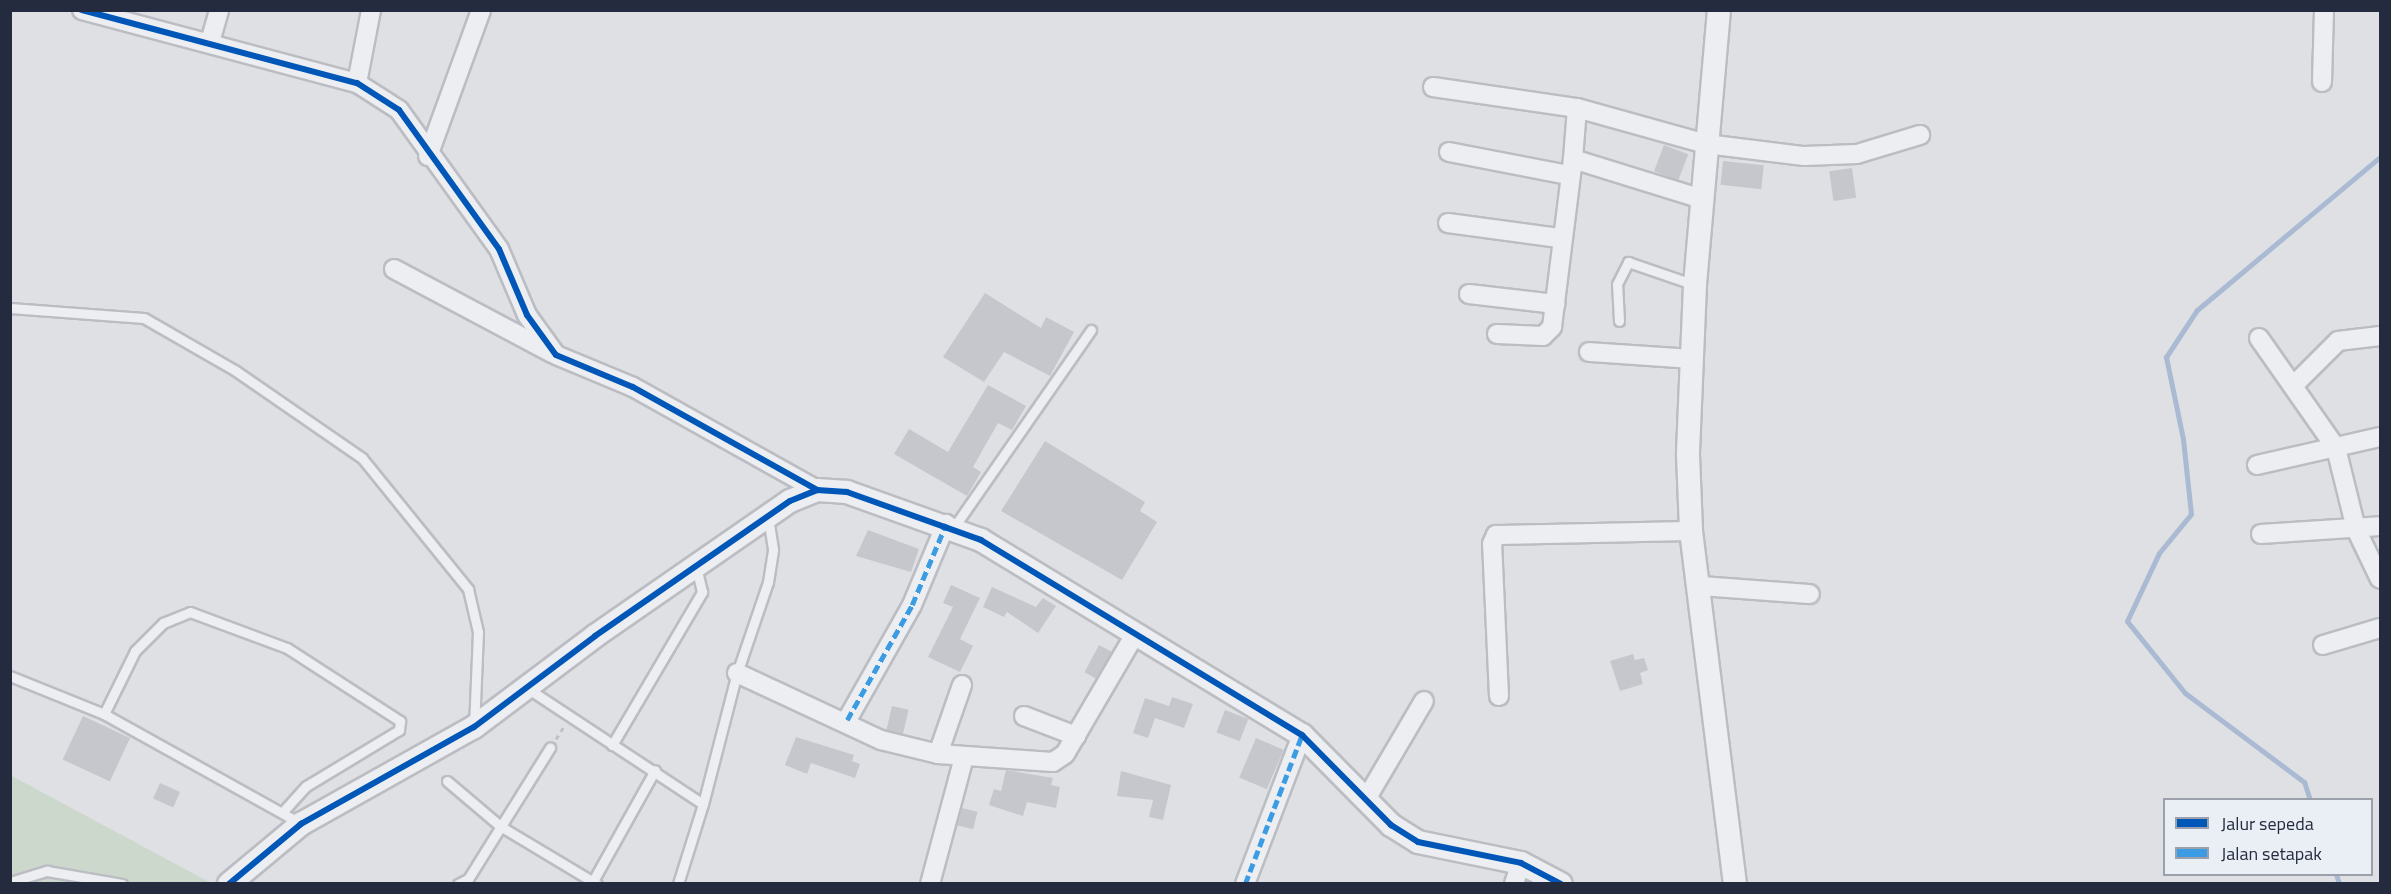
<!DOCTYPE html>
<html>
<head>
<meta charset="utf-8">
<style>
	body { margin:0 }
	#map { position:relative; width:2391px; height:894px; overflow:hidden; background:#dee0e4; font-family:"Titillium Web",sans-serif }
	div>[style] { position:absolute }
	.green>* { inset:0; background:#cdd8cd }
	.stream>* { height:5px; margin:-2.5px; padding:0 2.5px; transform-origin:2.5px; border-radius:2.5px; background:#a9bad2 }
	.building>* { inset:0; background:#c5c7cc; transform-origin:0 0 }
	.path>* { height:3px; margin-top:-1.5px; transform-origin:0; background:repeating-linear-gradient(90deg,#c0c1c7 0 4.5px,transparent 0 9px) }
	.roads { filter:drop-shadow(2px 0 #bbbdc2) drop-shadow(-2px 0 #bbbdc2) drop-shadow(0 2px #bbbdc2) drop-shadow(0 -2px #bbbdc2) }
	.service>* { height:9px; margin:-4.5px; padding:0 4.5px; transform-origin:4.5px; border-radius:4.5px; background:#edeef1 }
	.minor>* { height:18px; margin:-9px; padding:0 9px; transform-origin:9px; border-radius:9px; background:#edeef1 }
	.tertiary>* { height:22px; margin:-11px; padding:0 11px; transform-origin:11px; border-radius:11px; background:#edeef1 }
	.quiet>* { height:4.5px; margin-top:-2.25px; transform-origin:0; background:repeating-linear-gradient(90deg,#3c9ce3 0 9px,transparent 0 13.5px) }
	.cycleway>* { height:6px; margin:-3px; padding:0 3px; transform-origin:3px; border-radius:3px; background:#0057b8 }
	span { translate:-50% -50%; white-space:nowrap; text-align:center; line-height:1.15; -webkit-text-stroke:4.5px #eaeef5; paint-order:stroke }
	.frame { position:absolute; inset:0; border:12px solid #242b3e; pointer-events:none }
	.legend { position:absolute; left:2163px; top:798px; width:210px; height:78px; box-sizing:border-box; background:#eaeef5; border:2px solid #9ba0ac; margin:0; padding:8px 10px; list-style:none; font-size:18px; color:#242b3e }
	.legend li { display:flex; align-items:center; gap:12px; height:30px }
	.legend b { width:30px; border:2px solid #9ba0ac }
</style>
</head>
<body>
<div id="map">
	<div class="green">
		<div style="clip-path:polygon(10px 775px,211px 883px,11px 883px)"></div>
	</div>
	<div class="stream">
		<div style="left:2310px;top:800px;width:19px;rotate:-108deg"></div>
		<div style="left:2304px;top:782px;width:149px;rotate:-143.2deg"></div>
		<div style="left:2185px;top:693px;width:92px;rotate:-128.9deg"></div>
		<div style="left:2127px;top:621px;width:75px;rotate:-64.8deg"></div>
		<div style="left:2159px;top:553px;width:50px;rotate:-50.6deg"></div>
		<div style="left:2191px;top:514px;width:75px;rotate:-96.1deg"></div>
		<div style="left:2183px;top:439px;width:84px;rotate:-101.7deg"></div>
		<div style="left:2166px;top:357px;width:56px;rotate:-56.6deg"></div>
		<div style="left:2197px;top:310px;width:239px;rotate:-39.9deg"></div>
		<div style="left:2336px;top:874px;width:10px;rotate:73deg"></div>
	</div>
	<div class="building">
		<div style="left:1664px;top:145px;width:26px;height:28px;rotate:21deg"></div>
		<div style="left:1723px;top:161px;width:41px;height:24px;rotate:6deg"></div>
		<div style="left:1852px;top:168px;width:30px;height:23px;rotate:82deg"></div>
		<div style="clip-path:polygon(985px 293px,1041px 328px,1046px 317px,1074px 332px,1050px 376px,1004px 352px,984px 382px,943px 357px)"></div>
		<div style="clip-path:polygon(988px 385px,1026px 406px,1012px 430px,998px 423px,973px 467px,981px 472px,967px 496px,894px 454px,909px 429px,948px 452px)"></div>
		<div style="clip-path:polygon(1045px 441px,1145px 502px,1140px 511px,1157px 522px,1122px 580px,1001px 511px)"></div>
		<div style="clip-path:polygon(868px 530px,919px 549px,911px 572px,856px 556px)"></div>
		<div style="clip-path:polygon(951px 585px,980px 598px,960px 639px,973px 646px,960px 672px,928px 657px,953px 607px,943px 603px)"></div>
		<div style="clip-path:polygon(992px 587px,1036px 607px,1043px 598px,1056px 606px,1038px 633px,1007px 612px,1004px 617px,983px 607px)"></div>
		<div style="left:1099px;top:645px;width:15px;height:31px;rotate:28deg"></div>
		<div style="clip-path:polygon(1633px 654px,1635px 660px,1644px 658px,1648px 670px,1640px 673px,1643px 684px,1620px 691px,1610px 661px)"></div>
		<div style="clip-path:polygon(1172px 697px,1193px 704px,1184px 728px,1155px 718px,1148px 738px,1133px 733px,1145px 698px,1169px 706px)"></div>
		<div style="left:892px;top:706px;width:17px;height:25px;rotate:13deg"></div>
		<div style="left:1225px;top:710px;width:25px;height:24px;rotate:21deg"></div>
		<div style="left:83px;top:716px;width:52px;height:48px;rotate:25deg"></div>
		<div style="clip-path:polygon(796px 737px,854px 755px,852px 761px,860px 764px,855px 778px,811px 763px,807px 774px,785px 765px)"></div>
		<div style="left:1256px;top:738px;width:30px;height:43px;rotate:23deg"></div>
		<div style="clip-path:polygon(1006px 770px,1053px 778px,1051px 785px,1060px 787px,1056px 808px,1027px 802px,1023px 816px,989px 805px,994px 789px,1001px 791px)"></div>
		<div style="clip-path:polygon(1121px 771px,1171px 785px,1163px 820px,1149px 817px,1153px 800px,1117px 796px)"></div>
		<div style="left:160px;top:783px;width:22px;height:17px;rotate:24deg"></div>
		<div style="left:962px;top:808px;width:16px;height:18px;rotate:14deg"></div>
	</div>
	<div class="path">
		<div style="left:556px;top:739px;width:15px;rotate:-58deg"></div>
	</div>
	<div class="roads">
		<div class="service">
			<div style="left:10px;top:308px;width:134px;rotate:4.3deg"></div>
			<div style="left:144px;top:318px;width:106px;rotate:29.9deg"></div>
			<div style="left:236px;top:371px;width:153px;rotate:34.6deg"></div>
			<div style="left:362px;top:458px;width:169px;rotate:51deg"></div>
			<div style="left:468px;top:589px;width:44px;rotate:76.9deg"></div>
			<div style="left:478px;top:632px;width:94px;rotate:92.4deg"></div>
			<div style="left:1619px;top:321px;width:37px;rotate:-93deg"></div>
			<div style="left:1617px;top:284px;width:25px;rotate:-63deg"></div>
			<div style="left:1628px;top:262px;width:71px;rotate:18.9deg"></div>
			<div style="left:954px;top:527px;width:240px;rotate:-55.2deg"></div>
			<div style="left:10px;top:676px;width:101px;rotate:22deg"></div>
			<div style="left:104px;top:714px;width:224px;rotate:29.1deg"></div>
			<div style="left:530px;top:690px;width:207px;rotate:33.4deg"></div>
			<div style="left:703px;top:804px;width:84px;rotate:107.4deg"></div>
			<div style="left:104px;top:714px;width:70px;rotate:-63.8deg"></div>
			<div style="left:135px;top:651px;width:40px;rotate:-45deg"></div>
			<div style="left:163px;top:623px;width:29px;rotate:-22deg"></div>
			<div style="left:190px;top:612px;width:103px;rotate:20.4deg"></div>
			<div style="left:287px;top:648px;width:135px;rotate:32.9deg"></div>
			<div style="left:400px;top:721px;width:9px;rotate:96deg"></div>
			<div style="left:399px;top:730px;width:109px;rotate:148.9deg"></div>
			<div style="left:306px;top:786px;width:36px;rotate:132deg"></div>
			<div style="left:612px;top:745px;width:178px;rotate:-59.5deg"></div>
			<div style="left:702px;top:592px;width:27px;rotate:-103deg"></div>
			<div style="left:447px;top:781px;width:70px;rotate:40.3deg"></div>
			<div style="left:500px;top:826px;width:113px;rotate:30.9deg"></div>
			<div style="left:703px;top:804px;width:135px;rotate:-75.5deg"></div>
			<div style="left:737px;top:673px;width:96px;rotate:-71.2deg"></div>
			<div style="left:768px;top:582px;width:33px;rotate:-81deg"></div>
			<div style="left:773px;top:549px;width:32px;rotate:-99deg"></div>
			<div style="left:593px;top:881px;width:127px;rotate:-60.8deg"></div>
			<div style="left:10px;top:882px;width:39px;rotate:-17deg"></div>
			<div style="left:47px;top:871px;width:76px;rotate:9.8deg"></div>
			<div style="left:458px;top:884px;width:11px;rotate:-27deg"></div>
			<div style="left:468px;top:879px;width:155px;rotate:-58deg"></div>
		</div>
		<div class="minor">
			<div style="left:82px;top:10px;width:285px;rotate:14.9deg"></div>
			<div style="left:357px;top:83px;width:50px;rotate:32.7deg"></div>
			<div style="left:399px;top:110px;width:171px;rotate:54.3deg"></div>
			<div style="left:499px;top:249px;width:72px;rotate:67deg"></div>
			<div style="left:527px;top:315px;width:49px;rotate:54.1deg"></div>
			<div style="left:556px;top:355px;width:83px;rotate:22.6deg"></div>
			<div style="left:633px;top:387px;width:211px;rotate:29.2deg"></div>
			<div style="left:210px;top:42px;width:33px;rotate:-74deg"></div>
			<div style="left:2322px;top:82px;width:72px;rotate:-88.4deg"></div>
			<div style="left:357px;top:83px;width:74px;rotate:-79.1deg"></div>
			<div style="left:1433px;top:87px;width:146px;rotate:8.3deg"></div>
			<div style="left:1577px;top:108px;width:134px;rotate:15.6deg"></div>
			<div style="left:1706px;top:144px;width:99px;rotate:7deg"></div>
			<div style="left:1804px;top:156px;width:53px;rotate:-2.2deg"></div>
			<div style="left:1857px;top:154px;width:66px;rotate:-16.8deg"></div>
			<div style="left:1449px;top:152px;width:122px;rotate:10.9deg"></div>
			<div style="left:428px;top:156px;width:155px;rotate:-70deg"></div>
			<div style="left:1573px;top:159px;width:51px;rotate:-85.5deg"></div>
			<div style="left:1448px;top:223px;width:112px;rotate:7.7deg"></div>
			<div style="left:394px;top:269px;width:179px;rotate:28deg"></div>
			<div style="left:1469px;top:294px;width:87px;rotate:6.6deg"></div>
			<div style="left:1497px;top:334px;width:46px;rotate:2.5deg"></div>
			<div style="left:1543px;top:336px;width:13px;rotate:-45deg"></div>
			<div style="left:1552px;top:327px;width:169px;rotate:-82.9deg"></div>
			<div style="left:1573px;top:159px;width:135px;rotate:17.2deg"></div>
			<div style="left:2259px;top:338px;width:134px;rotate:55deg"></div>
			<div style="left:2336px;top:448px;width:83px;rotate:76.1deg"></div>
			<div style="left:2356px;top:529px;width:55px;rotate:64.4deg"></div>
			<div style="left:1589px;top:352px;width:102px;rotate:3.9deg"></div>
			<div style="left:2296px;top:383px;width:59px;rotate:-45deg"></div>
			<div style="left:2338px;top:341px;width:42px;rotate:-6.8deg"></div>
			<div style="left:2257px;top:465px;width:126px;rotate:-12.8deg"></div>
			<div style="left:2261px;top:534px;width:119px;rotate:-3.8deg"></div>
			<div style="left:1700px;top:586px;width:110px;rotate:4.2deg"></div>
			<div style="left:2323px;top:645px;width:59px;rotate:-16.6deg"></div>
			<div style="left:737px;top:673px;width:159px;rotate:25deg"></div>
			<div style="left:881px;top:740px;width:59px;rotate:13.8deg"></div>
			<div style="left:938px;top:754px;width:115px;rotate:4deg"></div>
			<div style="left:1053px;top:762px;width:14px;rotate:-34deg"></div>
			<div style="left:1065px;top:754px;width:137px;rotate:-59.7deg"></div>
			<div style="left:1499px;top:696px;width:152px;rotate:-92.6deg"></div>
			<div style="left:1492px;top:544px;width:10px;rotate:-66deg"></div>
			<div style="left:1496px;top:535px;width:195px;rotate:-1.2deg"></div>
			<div style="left:1024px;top:716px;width:56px;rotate:21deg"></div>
			<div style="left:847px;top:720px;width:132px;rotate:-60.5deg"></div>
			<div style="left:912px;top:605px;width:88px;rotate:-67.2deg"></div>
			<div style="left:938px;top:754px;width:73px;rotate:-70.8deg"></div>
			<div style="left:1365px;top:801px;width:116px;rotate:-59.5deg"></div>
			<div style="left:930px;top:884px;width:131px;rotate:-75deg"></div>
			<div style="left:1245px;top:884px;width:160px;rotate:-69.1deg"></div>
			<div style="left:1514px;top:884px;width:22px;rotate:-72deg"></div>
		</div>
		<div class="tertiary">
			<div style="left:1719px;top:10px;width:276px;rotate:95deg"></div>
			<div style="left:1695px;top:285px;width:170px;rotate:92.4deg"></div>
			<div style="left:1688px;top:455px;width:76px;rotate:87.7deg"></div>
			<div style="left:1691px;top:531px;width:356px;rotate:82.9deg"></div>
			<div style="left:229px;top:884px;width:94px;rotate:-39.8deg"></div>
			<div style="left:301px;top:824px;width:198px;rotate:-29.3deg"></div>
			<div style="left:474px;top:727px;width:151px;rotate:-36.9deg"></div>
			<div style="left:595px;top:636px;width:237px;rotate:-34.7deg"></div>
			<div style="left:790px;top:501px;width:29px;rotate:-22deg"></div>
			<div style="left:817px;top:490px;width:30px;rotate:4deg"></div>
			<div style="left:847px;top:492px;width:142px;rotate:19.7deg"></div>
			<div style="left:981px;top:540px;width:376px;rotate:31.3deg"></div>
			<div style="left:1302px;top:735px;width:127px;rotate:45.3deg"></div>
			<div style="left:1391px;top:825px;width:32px;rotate:32deg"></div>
			<div style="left:1418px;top:842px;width:105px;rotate:11.5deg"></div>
			<div style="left:1521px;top:863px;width:45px;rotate:27.7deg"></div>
		</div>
	</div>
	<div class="quiet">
		<div style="left:847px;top:720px;width:132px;rotate:-60.5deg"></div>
		<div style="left:912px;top:605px;width:88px;rotate:-67.2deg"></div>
		<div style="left:1245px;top:884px;width:160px;rotate:-69.1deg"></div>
	</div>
	<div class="cycleway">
		<div style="left:82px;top:10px;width:285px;rotate:14.9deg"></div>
		<div style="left:357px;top:83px;width:50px;rotate:32.7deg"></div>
		<div style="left:399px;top:110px;width:171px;rotate:54.3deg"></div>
		<div style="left:499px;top:249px;width:72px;rotate:67deg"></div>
		<div style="left:527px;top:315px;width:49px;rotate:54.1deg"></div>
		<div style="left:556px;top:355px;width:83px;rotate:22.6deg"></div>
		<div style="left:633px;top:387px;width:211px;rotate:29.2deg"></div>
		<div style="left:229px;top:884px;width:94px;rotate:-39.8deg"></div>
		<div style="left:301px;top:824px;width:198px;rotate:-29.3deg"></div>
		<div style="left:474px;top:727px;width:151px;rotate:-36.9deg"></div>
		<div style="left:595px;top:636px;width:237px;rotate:-34.7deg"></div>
		<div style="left:790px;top:501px;width:29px;rotate:-22deg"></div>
		<div style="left:817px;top:490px;width:30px;rotate:4deg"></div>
		<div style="left:847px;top:492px;width:142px;rotate:19.7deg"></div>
		<div style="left:981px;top:540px;width:376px;rotate:31.3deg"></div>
		<div style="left:1302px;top:735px;width:127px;rotate:45.3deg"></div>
		<div style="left:1391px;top:825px;width:32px;rotate:32deg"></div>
		<div style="left:1418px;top:842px;width:105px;rotate:11.5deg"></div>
		<div style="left:1521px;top:863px;width:45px;rotate:27.7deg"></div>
	</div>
	<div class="frame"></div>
	<ul class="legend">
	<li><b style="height:8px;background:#0057b8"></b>Jalur sepeda</li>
	<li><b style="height:8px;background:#3c9ce3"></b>Jalan setapak</li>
	</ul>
</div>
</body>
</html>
